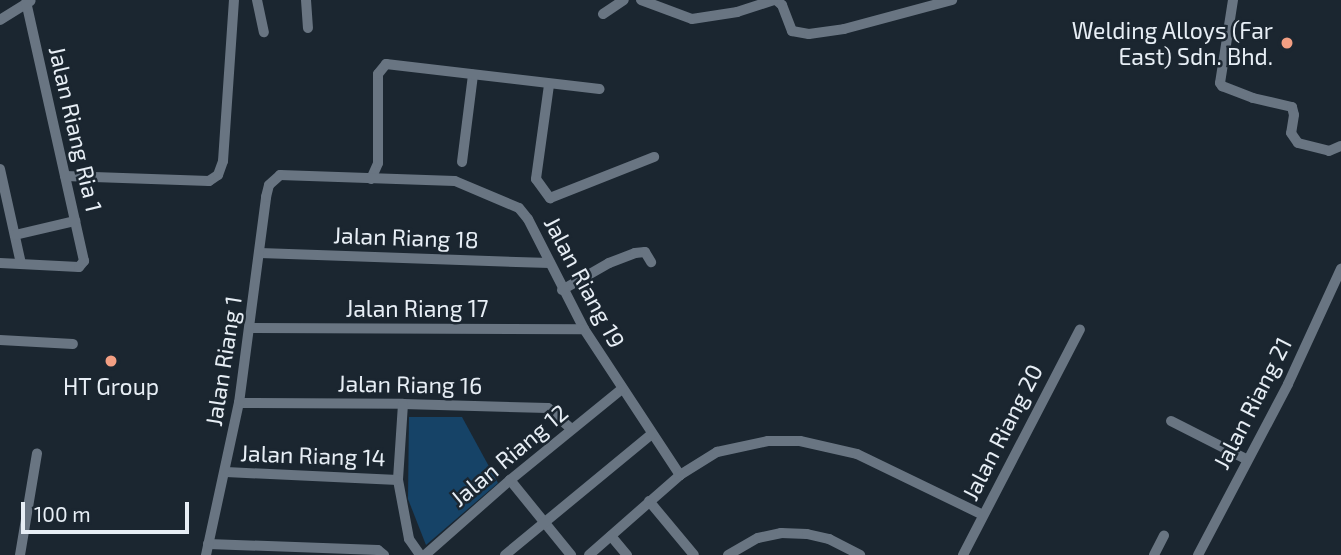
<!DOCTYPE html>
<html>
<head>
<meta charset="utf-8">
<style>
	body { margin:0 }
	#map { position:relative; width:1341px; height:555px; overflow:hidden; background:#1b2630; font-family:"Exo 2",sans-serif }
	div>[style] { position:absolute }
	.green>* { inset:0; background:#164367 }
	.minor>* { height:10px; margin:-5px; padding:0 5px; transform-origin:5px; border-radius:5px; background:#697582 }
	.dots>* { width:19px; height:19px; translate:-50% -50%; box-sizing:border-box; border:4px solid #1b2630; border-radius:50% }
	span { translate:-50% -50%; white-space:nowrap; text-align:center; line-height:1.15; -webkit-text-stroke:5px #1b2630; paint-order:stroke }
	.poi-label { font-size:23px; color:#e7eef5 }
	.right { translate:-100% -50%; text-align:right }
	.street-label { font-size:23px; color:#e7eef5 }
	.scale { position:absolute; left:21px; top:502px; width:168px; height:32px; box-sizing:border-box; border:4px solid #e7eef5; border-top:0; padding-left:9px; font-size:21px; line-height:24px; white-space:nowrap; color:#e7eef5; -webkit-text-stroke:5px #1b2630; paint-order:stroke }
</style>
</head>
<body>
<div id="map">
	<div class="green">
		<div style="clip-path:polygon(409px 417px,462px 417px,498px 483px,426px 545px,408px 499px)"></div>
	</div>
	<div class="minor">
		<div style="left:257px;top:0;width:33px;rotate:78deg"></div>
		<div style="left:306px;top:0;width:28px;rotate:86deg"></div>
		<div style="left:641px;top:0;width:54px;rotate:20.4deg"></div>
		<div style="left:692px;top:19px;width:46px;rotate:-8.8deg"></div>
		<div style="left:737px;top:12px;width:39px;rotate:-18deg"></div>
		<div style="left:776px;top:0;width:8px;rotate:40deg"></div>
		<div style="left:782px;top:5px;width:28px;rotate:69deg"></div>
		<div style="left:792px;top:31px;width:17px;rotate:10deg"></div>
		<div style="left:809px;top:34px;width:35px;rotate:-8deg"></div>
		<div style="left:844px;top:29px;width:112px;rotate:-15deg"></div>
		<div style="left:1233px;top:0;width:84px;rotate:98.9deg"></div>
		<div style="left:1220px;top:83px;width:4px;rotate:56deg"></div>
		<div style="left:1222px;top:86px;width:33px;rotate:21deg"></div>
		<div style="left:1253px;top:98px;width:40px;rotate:13deg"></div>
		<div style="left:1292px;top:107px;width:8px;rotate:76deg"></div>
		<div style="left:1294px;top:115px;width:18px;rotate:99deg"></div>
		<div style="left:1291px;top:133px;width:12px;rotate:55deg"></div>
		<div style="left:1298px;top:143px;width:32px;rotate:14deg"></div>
		<div style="left:1329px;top:151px;width:13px;rotate:-23deg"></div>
		<div style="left:603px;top:14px;width:25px;rotate:-34deg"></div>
		<div style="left:0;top:20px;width:36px;rotate:-32deg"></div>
		<div style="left:549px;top:85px;width:95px;rotate:97.9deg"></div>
		<div style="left:536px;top:179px;width:24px;rotate:54deg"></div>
		<div style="left:550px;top:198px;width:112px;rotate:-21.5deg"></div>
		<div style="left:462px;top:162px;width:88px;rotate:-82.8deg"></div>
		<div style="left:0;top:169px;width:97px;rotate:77.5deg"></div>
		<div style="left:65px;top:176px;width:144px;rotate:2deg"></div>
		<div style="left:209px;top:181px;width:11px;rotate:-34deg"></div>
		<div style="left:218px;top:175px;width:15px;rotate:-70deg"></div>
		<div style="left:223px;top:161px;width:161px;rotate:-86.1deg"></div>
		<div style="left:371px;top:179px;width:17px;rotate:-66deg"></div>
		<div style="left:378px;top:163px;width:89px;rotate:-90deg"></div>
		<div style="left:378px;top:74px;width:13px;rotate:-51deg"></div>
		<div style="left:386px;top:64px;width:215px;rotate:6.7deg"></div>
		<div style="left:15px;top:235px;width:62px;rotate:-13.1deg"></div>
		<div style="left:260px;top:253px;width:290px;rotate:2deg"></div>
		<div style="left:0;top:263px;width:79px;rotate:2.9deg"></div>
		<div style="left:79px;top:267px;width:8px;rotate:-50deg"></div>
		<div style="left:84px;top:261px;width:265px;rotate:-102.6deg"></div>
		<div style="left:562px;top:290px;width:54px;rotate:-29.9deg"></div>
		<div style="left:609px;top:263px;width:28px;rotate:-21deg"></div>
		<div style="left:635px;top:253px;width:10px;rotate:-6deg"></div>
		<div style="left:645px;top:252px;width:12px;rotate:59deg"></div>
		<div style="left:250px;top:328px;width:334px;rotate:0.2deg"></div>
		<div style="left:0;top:340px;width:73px;rotate:3.1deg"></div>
		<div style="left:239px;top:403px;width:164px;rotate:0.3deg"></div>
		<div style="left:403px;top:404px;width:145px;rotate:1.6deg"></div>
		<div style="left:548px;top:408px;width:31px;rotate:42deg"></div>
		<div style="left:403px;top:404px;width:76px;rotate:93.8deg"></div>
		<div style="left:398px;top:480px;width:60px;rotate:79.4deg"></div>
		<div style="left:409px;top:539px;width:19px;rotate:55deg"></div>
		<div style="left:1171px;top:421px;width:84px;rotate:26.9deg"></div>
		<div style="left:226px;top:472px;width:172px;rotate:2.7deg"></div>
		<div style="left:510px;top:480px;width:97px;rotate:50.9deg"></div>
		<div style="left:649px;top:501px;width:70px;rotate:50.2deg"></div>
		<div style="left:611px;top:536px;width:25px;rotate:50deg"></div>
		<div style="left:208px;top:544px;width:170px;rotate:2deg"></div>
		<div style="left:378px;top:550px;width:8px;rotate:40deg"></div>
		<div style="left:20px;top:555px;width:103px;rotate:-80.5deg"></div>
		<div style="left:206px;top:555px;width:156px;rotate:-77.8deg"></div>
		<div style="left:239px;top:403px;width:208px;rotate:-82.5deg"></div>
		<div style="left:266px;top:197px;width:12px;rotate:-76deg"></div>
		<div style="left:269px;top:185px;width:15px;rotate:-42deg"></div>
		<div style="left:280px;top:175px;width:175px;rotate:2deg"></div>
		<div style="left:455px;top:181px;width:69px;rotate:22.9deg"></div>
		<div style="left:519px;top:208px;width:14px;rotate:51deg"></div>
		<div style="left:528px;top:219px;width:123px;rotate:63deg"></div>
		<div style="left:584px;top:329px;width:175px;rotate:56.7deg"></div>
		<div style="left:425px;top:555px;width:113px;rotate:-41.4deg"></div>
		<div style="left:510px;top:480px;width:144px;rotate:-39.1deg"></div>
		<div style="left:505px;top:555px;width:190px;rotate:-39.5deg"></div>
		<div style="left:589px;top:555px;width:121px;rotate:-41.3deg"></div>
		<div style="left:680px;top:475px;width:44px;rotate:-31.9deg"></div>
		<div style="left:717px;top:452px;width:52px;rotate:-12.2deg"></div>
		<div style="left:768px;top:441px;width:32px"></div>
		<div style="left:800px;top:441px;width:58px;rotate:12.8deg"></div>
		<div style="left:857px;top:454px;width:140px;rotate:25.8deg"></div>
		<div style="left:728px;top:555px;width:34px;rotate:-30deg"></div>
		<div style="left:758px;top:538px;width:24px;rotate:-12deg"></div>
		<div style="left:781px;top:533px;width:26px;rotate:2deg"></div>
		<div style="left:807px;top:534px;width:23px;rotate:13deg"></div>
		<div style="left:829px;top:539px;width:35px;rotate:27deg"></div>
		<div style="left:963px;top:555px;width:254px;rotate:-62.6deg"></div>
		<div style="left:1154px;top:555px;width:22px;rotate:-63deg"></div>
		<div style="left:1198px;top:555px;width:193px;rotate:-62.2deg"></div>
		<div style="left:1288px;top:384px;width:127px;rotate:-65.3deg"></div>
	</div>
	<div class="dots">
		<div style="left:1287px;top:43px;background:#f39f83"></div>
		<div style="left:111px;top:361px;background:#f39f83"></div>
	</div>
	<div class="poi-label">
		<span class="right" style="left:1273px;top:43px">Welding Alloys (Far<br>East) Sdn. Bhd.</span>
		<span style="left:111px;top:386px">HT Group</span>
	</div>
	<div class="street-label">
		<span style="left:76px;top:129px;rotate:77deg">Jalan Riang Ria 1</span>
		<span style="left:406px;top:237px;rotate:2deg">Jalan Riang 18</span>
		<span style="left:585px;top:282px;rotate:62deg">Jalan Riang 19</span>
		<span style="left:417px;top:308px">Jalan Riang 17</span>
		<span style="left:223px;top:361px;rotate:-81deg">Jalan Riang 1</span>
		<span style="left:410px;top:384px;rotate:1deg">Jalan Riang 16</span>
		<span style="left:1252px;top:403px;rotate:-63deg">Jalan Riang 21</span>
		<span style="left:1002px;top:432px;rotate:-63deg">Jalan Riang 20</span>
		<span style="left:313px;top:455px;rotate:2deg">Jalan Riang 14</span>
		<span style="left:509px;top:455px;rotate:-40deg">Jalan Riang 12</span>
	</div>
	<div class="scale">100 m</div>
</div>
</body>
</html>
